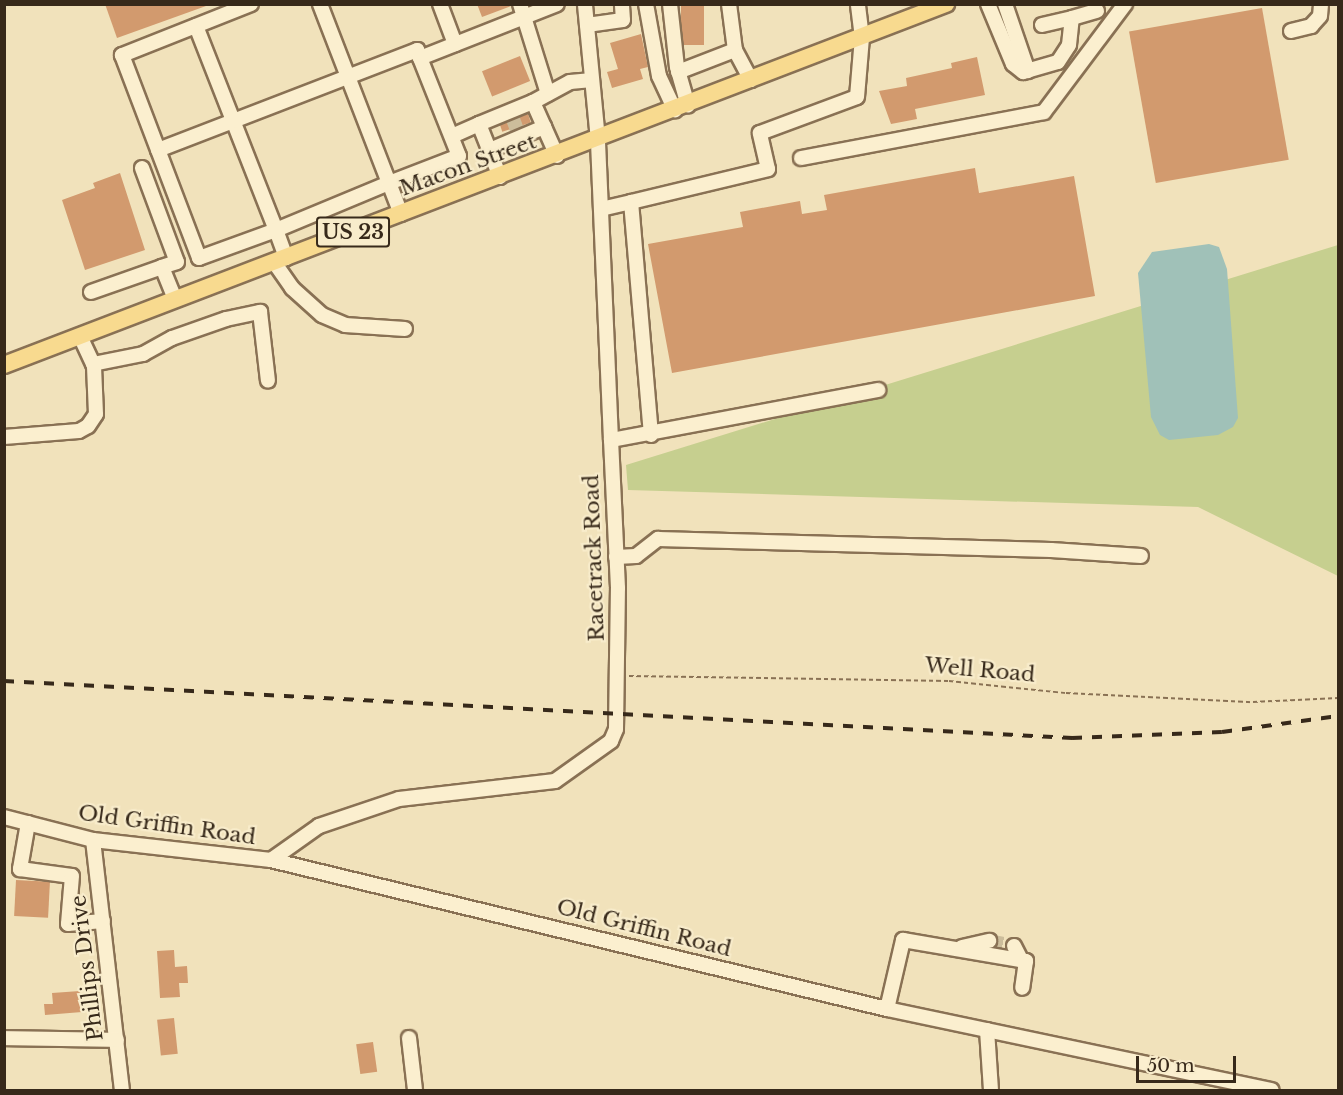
<!DOCTYPE html>
<html>
<head>
<meta charset="utf-8">
<style>
	body { margin:0 }
	#map { position:relative; width:1343px; height:1095px; overflow:hidden; background:#f1e2bb; font-family:"Libre Baskerville",serif }
	div>[style] { position:absolute }
	.green>* { inset:0; background:#c6cf8f }
	.water>* { inset:0; background:#a0c1b8 }
	.building>* { inset:0; background:#d29a6e; transform-origin:0 0 }
	.minor-tunnel>* { height:14px; margin-top:-7px; transform-origin:0; background:repeating-linear-gradient(90deg,#ccbd9b 0 14px,transparent 0 21px) }
	.path>* { height:2px; margin-top:-1px; transform-origin:0; background:repeating-linear-gradient(90deg,#897154 0 4.5px,transparent 0 7.5px) }
	.roads { filter:drop-shadow(2px 0 #897154) drop-shadow(-2px 0 #897154) drop-shadow(0 2px #897154) drop-shadow(0 -2px #897154) }
	.minor>* { height:14px; margin:-7px; padding:0 7px; transform-origin:7px; border-radius:7px; background:#fbefcf }
	.major>* { height:16px; margin:-8px; padding:0 8px; transform-origin:8px; border-radius:8px; background:#f8da8f }
	.rail>* { height:4px; margin-top:-2px; transform-origin:0; background:repeating-linear-gradient(90deg,#37291a 0 10px,transparent 0 20px) }
	span { translate:-50% -50%; white-space:nowrap; text-align:center; line-height:1.15; -webkit-text-stroke:4.5px #f8eccb; paint-order:stroke }
	.shield-label span { padding:2px 4px; background:#f8eccb; border:2px solid; border-radius:4px; -webkit-text-stroke-width:0 }
	.shield-label { font-size:20px; color:#37291a; font-weight:700 }
	.street-label { font-size:21px; color:#37291a }
	.frame { position:absolute; inset:0; border:6px solid #37291a; pointer-events:none }
	.scale { position:absolute; left:1136px; top:1056px; width:100px; height:27px; box-sizing:border-box; border:3px solid #37291a; border-top:0; padding-left:8px; font-size:18px; line-height:21px; white-space:nowrap; color:#37291a; -webkit-text-stroke:4px #f8eccb; paint-order:stroke }
</style>
</head>
<body>
<div id="map">
	<div class="green">
		<div style="clip-path:polygon(1338px 245px,1338px 576px,1198px 507px,628px 490px,626px 465px)"></div>
	</div>
	<div class="water">
		<div style="clip-path:polygon(1209px 244px,1219px 247px,1227px 269px,1238px 418px,1233px 427px,1218px 435px,1169px 440px,1160px 435px,1151px 417px,1138px 273px,1152px 252px)"></div>
	</div>
	<div class="building">
		<div style="clip-path:polygon(105px 4px,206px 4px,206px 6px,117px 38px)"></div>
		<div style="clip-path:polygon(477px 4px,511px 4px,511px 6px,482px 17px)"></div>
		<div style="left:681px;top:4px;width:23px;height:41px"></div>
		<div style="left:1262px;top:8px;width:154px;height:135px;rotate:80deg"></div>
		<div style="clip-path:polygon(641px 34px,648px 67px,640px 69px,643px 79px,612px 88px,607px 72px,618px 69px,610px 43px)"></div>
		<div style="left:520px;top:56px;width:27px;height:41px;rotate:68deg"></div>
		<div style="clip-path:polygon(977px 57px,985px 95px,915px 109px,917px 119px,891px 124px,879px 91px,907px 86px,906px 78px,952px 68px,951px 63px)"></div>
		<div style="left:528px;top:114px;width:9px;height:30px;rotate:72deg"></div>
		<div style="clip-path:polygon(975px 168px,979px 193px,1074px 176px,1095px 296px,672px 373px,648px 244px,743px 227px,740px 212px,800px 201px,802px 214px,827px 210px,824px 195px)"></div>
		<div style="clip-path:polygon(120px 173px,145px 250px,85px 270px,62px 200px,95px 188px,93px 183px)"></div>
		<div style="left:16px;top:880px;width:34px;height:36px;rotate:3deg"></div>
		<div style="clip-path:polygon(174px 950px,175px 967px,187px 966px,188px 983px,179px 983px,180px 997px,160px 998px,157px 951px)"></div>
		<div style="clip-path:polygon(80px 991px,82px 1012px,45px 1015px,44px 1004px,53px 1004px,52px 993px)"></div>
		<div style="left:174px;top:1018px;width:36px;height:17px;rotate:84deg"></div>
		<div style="left:373px;top:1042px;width:30px;height:17px;rotate:82deg"></div>
	</div>
	<div class="minor-tunnel">
		<div style="left:513px;top:119px;width:15px;rotate:70deg"></div>
		<div style="left:989px;top:941px;width:25px;rotate:11deg"></div>
	</div>
	<div class="path">
		<div style="left:629px;top:676px;width:320px;rotate:0.9deg"></div>
		<div style="left:949px;top:681px;width:118px;rotate:5.9deg"></div>
		<div style="left:1066px;top:693px;width:187px;rotate:2.8deg"></div>
		<div style="left:1253px;top:702px;width:85px;rotate:-2.7deg"></div>
	</div>
	<div class="roads">
		<div class="minor">
			<div style="left:251px;top:4px;width:139px;rotate:158.4deg"></div>
			<div style="left:122px;top:55px;width:217px;rotate:69.2deg"></div>
			<div style="left:199px;top:258px;width:82px;rotate:-20deg"></div>
			<div style="left:276px;top:230px;width:30px;rotate:70deg"></div>
			<div style="left:440px;top:4px;width:43px;rotate:69.4deg"></div>
			<div style="left:520px;top:4px;width:94px;rotate:72.7deg"></div>
			<div style="left:646px;top:4px;width:73px;rotate:79.8deg"></div>
			<div style="left:659px;top:76px;width:38px;rotate:65deg"></div>
			<div style="left:670px;top:4px;width:63px;rotate:83.7deg"></div>
			<div style="left:677px;top:67px;width:40px;rotate:74deg"></div>
			<div style="left:729px;top:4px;width:46px;rotate:82.6deg"></div>
			<div style="left:735px;top:50px;width:34px;rotate:62deg"></div>
			<div style="left:988px;top:4px;width:65px;rotate:67.4deg"></div>
			<div style="left:1013px;top:64px;width:13px;rotate:39deg"></div>
			<div style="left:1023px;top:72px;width:36px;rotate:-16deg"></div>
			<div style="left:1058px;top:62px;width:20px;rotate:-57deg"></div>
			<div style="left:1069px;top:45px;width:27px;rotate:-84deg"></div>
			<div style="left:1072px;top:18px;width:26px;rotate:-16deg"></div>
			<div style="left:1005px;top:4px;width:71px;rotate:71.1deg"></div>
			<div style="left:587px;top:25px;width:36px;rotate:-8deg"></div>
			<div style="left:623px;top:20px;width:16px;rotate:-94deg"></div>
			<div style="left:1042px;top:25px;width:31px;rotate:-13deg"></div>
			<div style="left:196px;top:26px;width:219px;rotate:68.6deg"></div>
			<div style="left:276px;top:230px;width:122px;rotate:-22.6deg"></div>
			<div style="left:389px;top:183px;width:192px;rotate:-111.1deg"></div>
			<div style="left:1291px;top:31px;width:21px;rotate:-14deg"></div>
			<div style="left:1311px;top:26px;width:13px;rotate:-48deg"></div>
			<div style="left:1320px;top:16px;width:12px;rotate:-85deg"></div>
			<div style="left:678px;top:72px;width:61px;rotate:-21.1deg"></div>
			<div style="left:533px;top:102px;width:59px;rotate:66deg"></div>
			<div style="left:452px;top:136px;width:30px;rotate:-24deg"></div>
			<div style="left:158px;top:150px;width:278px;rotate:-21.1deg"></div>
			<div style="left:417px;top:50px;width:9px;rotate:69deg"></div>
			<div style="left:490px;top:150px;width:59px;rotate:-23.1deg"></div>
			<div style="left:801px;top:158px;width:247px;rotate:-10.7deg"></div>
			<div style="left:1044px;top:112px;width:135px;rotate:-53.1deg"></div>
			<div style="left:142px;top:168px;width:100px;rotate:69.6deg"></div>
			<div style="left:177px;top:262px;width:16px;rotate:162deg"></div>
			<div style="left:500px;top:177px;width:57px;rotate:-111.6deg"></div>
			<div style="left:479px;top:124px;width:58px;rotate:-22.2deg"></div>
			<div style="left:533px;top:102px;width:42px;rotate:-28.4deg"></div>
			<div style="left:570px;top:82px;width:22px;rotate:-5deg"></div>
			<div style="left:601px;top:209px;width:31px;rotate:-13deg"></div>
			<div style="left:401px;top:214px;width:33px;rotate:-111deg"></div>
			<div style="left:389px;top:183px;width:75px;rotate:-21.1deg"></div>
			<div style="left:459px;top:156px;width:105px;rotate:-111.7deg"></div>
			<div style="left:420px;top:58px;width:147px;rotate:-21.5deg"></div>
			<div style="left:274px;top:262px;width:32px;rotate:55deg"></div>
			<div style="left:292px;top:288px;width:40px;rotate:42deg"></div>
			<div style="left:322px;top:315px;width:25px;rotate:23deg"></div>
			<div style="left:345px;top:325px;width:60px;rotate:3.8deg"></div>
			<div style="left:91px;top:292px;width:75px;rotate:-19.4deg"></div>
			<div style="left:162px;top:267px;width:35px;rotate:68deg"></div>
			<div style="left:93px;top:364px;width:51px;rotate:-11.3deg"></div>
			<div style="left:143px;top:354px;width:33px;rotate:-29deg"></div>
			<div style="left:172px;top:338px;width:57px;rotate:-19.4deg"></div>
			<div style="left:226px;top:319px;width:35px;rotate:-12deg"></div>
			<div style="left:260px;top:312px;width:69px;rotate:83.4deg"></div>
			<div style="left:651px;top:435px;width:234px;rotate:-94.9deg"></div>
			<div style="left:631px;top:202px;width:141px;rotate:-13.5deg"></div>
			<div style="left:768px;top:169px;width:37px;rotate:-103deg"></div>
			<div style="left:760px;top:133px;width:103px;rotate:-20.4deg"></div>
			<div style="left:857px;top:97px;width:59px;rotate:-85.2deg"></div>
			<div style="left:862px;top:38px;width:34px;rotate:-97deg"></div>
			<div style="left:4px;top:437px;width:75px;rotate:-4.6deg"></div>
			<div style="left:79px;top:431px;width:10px;rotate:-29deg"></div>
			<div style="left:88px;top:426px;width:14px;rotate:-56deg"></div>
			<div style="left:96px;top:414px;width:48px;rotate:-92.4deg"></div>
			<div style="left:94px;top:366px;width:33px;rotate:-115deg"></div>
			<div style="left:611px;top:440px;width:272px;rotate:-10.6deg"></div>
			<div style="left:616px;top:557px;width:20px;rotate:-3deg"></div>
			<div style="left:636px;top:556px;width:28px;rotate:-38deg"></div>
			<div style="left:658px;top:539px;width:393px;rotate:1.6deg"></div>
			<div style="left:1051px;top:550px;width:90px;rotate:3.8deg"></div>
			<div style="left:4px;top:817px;width:92px;rotate:14.5deg"></div>
			<div style="left:93px;top:840px;width:179px;rotate:6.4deg"></div>
			<div style="left:271px;top:860px;width:634px;rotate:13.6deg"></div>
			<div style="left:887px;top:1009px;width:393px;rotate:11.9deg"></div>
			<div style="left:28px;top:823px;width:47px;rotate:99.9deg"></div>
			<div style="left:20px;top:869px;width:52px;rotate:7.7deg"></div>
			<div style="left:72px;top:876px;width:48px;rotate:94.8deg"></div>
			<div style="left:68px;top:924px;width:35px;rotate:-5deg"></div>
			<div style="left:93px;top:840px;width:252px;rotate:83.4deg"></div>
			<div style="left:271px;top:860px;width:59px;rotate:-35.3deg"></div>
			<div style="left:319px;top:826px;width:84px;rotate:-18.6deg"></div>
			<div style="left:399px;top:799px;width:157px;rotate:-6.6deg"></div>
			<div style="left:555px;top:781px;width:69px;rotate:-35.5deg"></div>
			<div style="left:611px;top:741px;width:13px;rotate:-67deg"></div>
			<div style="left:616px;top:729px;width:141px;rotate:-89.2deg"></div>
			<div style="left:618px;top:588px;width:148px;rotate:-92.7deg"></div>
			<div style="left:611px;top:440px;width:300px;rotate:-92.5deg"></div>
			<div style="left:598px;top:140px;width:137px;rotate:-95.5deg"></div>
			<div style="left:1014px;top:946px;width:16px;rotate:63deg"></div>
			<div style="left:962px;top:947px;width:28px;rotate:-13deg"></div>
			<div style="left:887px;top:1009px;width:71px;rotate:-76.9deg"></div>
			<div style="left:903px;top:940px;width:125px;rotate:9.7deg"></div>
			<div style="left:1026px;top:961px;width:27px;rotate:98deg"></div>
			<div style="left:987px;top:1030px;width:60px;rotate:86.2deg"></div>
			<div style="left:4px;top:1038px;width:113px;rotate:1deg"></div>
			<div style="left:409px;top:1038px;width:52px;rotate:83.4deg"></div>
		</div>
		<div class="major">
			<div style="left:4px;top:365px;width:1009px;rotate:-20.97deg"></div>
		</div>
	</div>
	<div class="rail">
		<div style="left:4px;top:681px;width:1070px;rotate:3.06deg"></div>
		<div style="left:1072px;top:738px;width:150px;rotate:-2.3deg"></div>
		<div style="left:1222px;top:732px;width:117px;rotate:-7.9deg"></div>
	</div>
	<div class="shield-label">
		<span style="left:353px;top:232px">US 23</span>
	</div>
	<div class="street-label">
		<span style="left:468px;top:165px;rotate:-20deg">Macon Street</span>
		<span style="left:594px;top:558px;rotate:-92deg">Racetrack Road</span>
		<span style="left:980px;top:670px;rotate:5deg">Well Road</span>
		<span style="left:167px;top:825px;rotate:8deg">Old Griffin Road</span>
		<span style="left:644px;top:928px;rotate:14deg">Old Griffin Road</span>
		<span style="left:87px;top:968px;rotate:-97deg">Phillips Drive</span>
	</div>
	<div class="frame"></div>
	<div class="scale">50 m</div>
</div>
</body>
</html>
